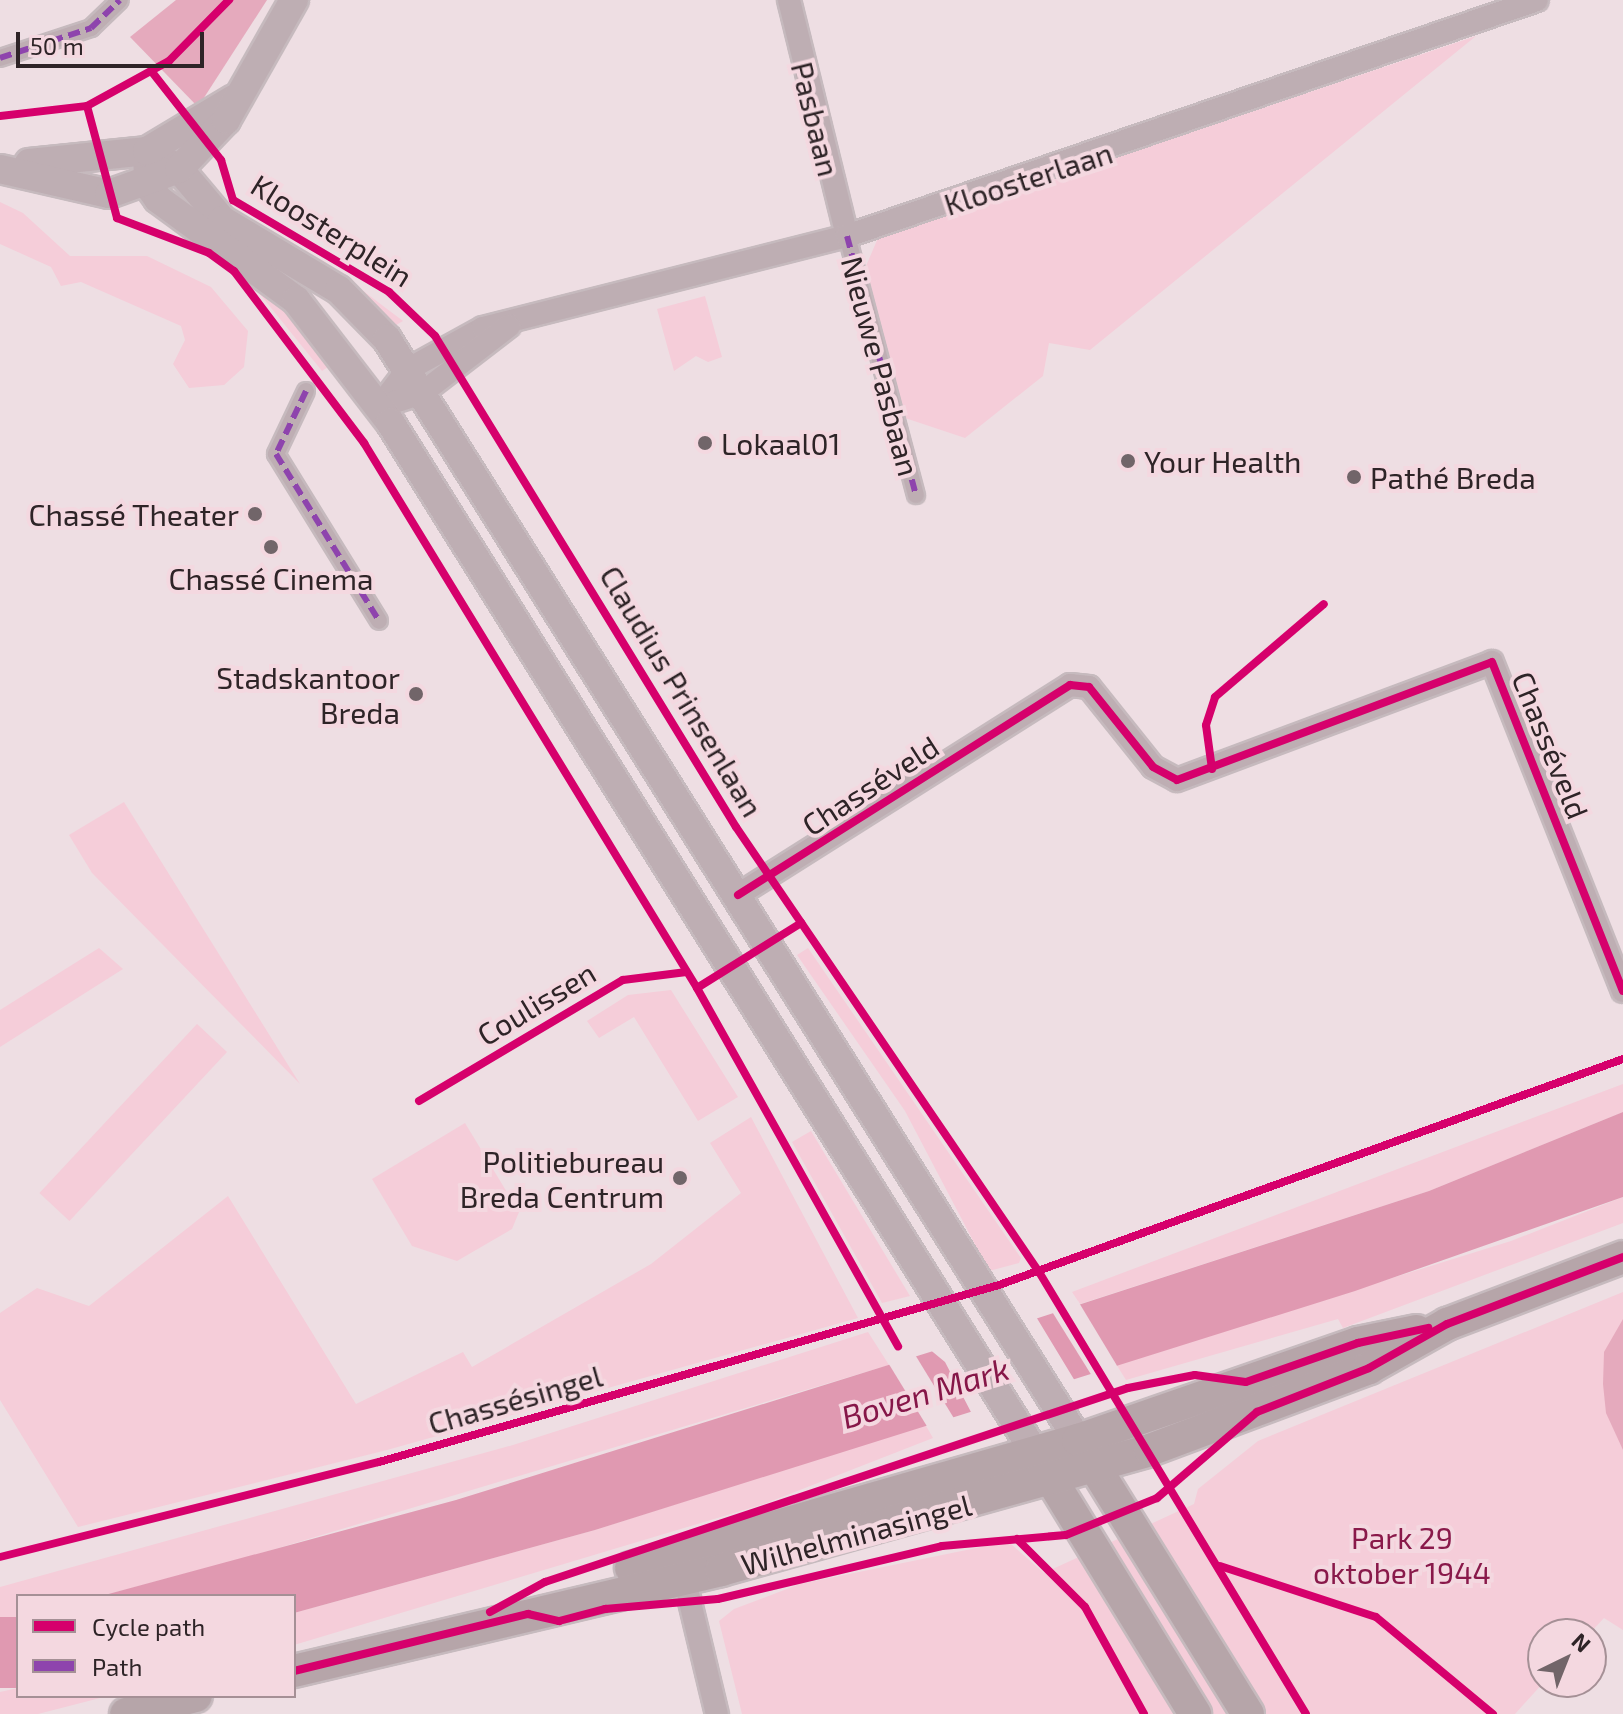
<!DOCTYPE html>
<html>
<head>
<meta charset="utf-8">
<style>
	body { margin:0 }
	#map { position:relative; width:1623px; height:1714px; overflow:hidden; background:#eedee3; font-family:"Exo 2",sans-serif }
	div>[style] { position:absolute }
	.green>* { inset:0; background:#f5cdd9; transform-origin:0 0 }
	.forest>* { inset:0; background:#e5aabd }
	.water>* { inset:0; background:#e099b1; transform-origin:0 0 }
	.pier>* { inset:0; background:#eedee3 }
	.roads { filter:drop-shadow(2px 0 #c6babe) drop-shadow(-2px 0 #c6babe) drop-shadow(0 2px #c6babe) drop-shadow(0 -2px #c6babe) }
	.pedestrian>* { height:16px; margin:-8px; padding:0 8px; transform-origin:8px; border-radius:8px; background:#beaeb3 }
	.minor>* { height:22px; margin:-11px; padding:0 11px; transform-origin:11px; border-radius:11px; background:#beaeb3 }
	.tertiary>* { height:28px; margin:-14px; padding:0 14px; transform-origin:14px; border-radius:14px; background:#beaeb3 }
	.secondary>* { height:32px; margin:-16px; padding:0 16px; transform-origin:16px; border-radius:16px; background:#b6a5a9 }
	.quiet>* { height:6px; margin-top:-3px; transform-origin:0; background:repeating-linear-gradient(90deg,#8e44ad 0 12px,transparent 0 18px) }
	.cycleway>* { height:8px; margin:-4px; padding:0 4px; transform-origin:4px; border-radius:4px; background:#d6006c }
	.dots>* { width:22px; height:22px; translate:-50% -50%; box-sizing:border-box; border:4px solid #f4d8e0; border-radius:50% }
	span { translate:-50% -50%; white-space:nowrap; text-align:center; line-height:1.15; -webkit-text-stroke:8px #f4d8e0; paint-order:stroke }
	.street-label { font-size:30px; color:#2e2427 }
	.poi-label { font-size:30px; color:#2e2427 }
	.left { translate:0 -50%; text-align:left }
	.right { translate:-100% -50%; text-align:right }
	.park-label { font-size:30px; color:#89194a }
	.water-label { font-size:32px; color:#861648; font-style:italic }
	.legend { position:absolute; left:16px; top:1594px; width:280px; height:104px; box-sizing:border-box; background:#f4d8e0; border:2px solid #a59096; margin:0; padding:10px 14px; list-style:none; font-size:24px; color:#2e2427 }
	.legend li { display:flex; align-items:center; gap:16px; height:40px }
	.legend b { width:40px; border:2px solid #a59096 }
	.north { position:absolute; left:1527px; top:1618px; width:80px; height:80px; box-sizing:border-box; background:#f4d8e0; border:2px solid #a59096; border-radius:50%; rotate:43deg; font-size:22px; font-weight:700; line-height:32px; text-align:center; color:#2e2427 }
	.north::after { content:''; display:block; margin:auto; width:28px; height:36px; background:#716569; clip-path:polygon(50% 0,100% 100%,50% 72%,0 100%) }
	.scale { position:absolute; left:16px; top:32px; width:188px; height:36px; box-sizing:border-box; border:4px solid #2e2427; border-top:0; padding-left:10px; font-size:24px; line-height:28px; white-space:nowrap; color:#2e2427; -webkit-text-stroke:6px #f4d8e0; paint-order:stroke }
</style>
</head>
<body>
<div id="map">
	<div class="green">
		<div style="clip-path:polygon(1476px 36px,1090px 350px,1049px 343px,1043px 376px,965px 438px,902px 417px,866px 266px,878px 238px)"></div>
		<div style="clip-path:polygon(0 202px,23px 213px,70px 256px,147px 256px,211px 287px,248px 331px,244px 367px,224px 385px,189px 388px,173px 364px,185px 340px,181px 326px,81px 282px,61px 286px,51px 267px,0 244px)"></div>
		<div style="clip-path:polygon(257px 222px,325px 262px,403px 321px,391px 328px)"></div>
		<div style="clip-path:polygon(243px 273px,273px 299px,334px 363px,322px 371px)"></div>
		<div style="clip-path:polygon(705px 296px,722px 357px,708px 362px,696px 356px,674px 371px,657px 309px)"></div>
		<div style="clip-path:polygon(124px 802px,300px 1084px,92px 873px,69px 835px)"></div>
		<div style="clip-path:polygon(99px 948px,123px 969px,0 1047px,0 1010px)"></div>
		<div style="clip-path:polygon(808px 948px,1021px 1258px,1019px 1263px,989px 1271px,905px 1111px,797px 955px)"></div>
		<div style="clip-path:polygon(671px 990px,738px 1097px,698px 1121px,634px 1017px,599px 1038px,587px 1021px,628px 995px)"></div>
		<div style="left:197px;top:1024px;width:41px;height:231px;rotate:43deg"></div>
		<div style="clip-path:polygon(1623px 1084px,1623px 1112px,1429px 1191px,1080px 1304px,1072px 1292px)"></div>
		<div style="clip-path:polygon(751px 1117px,858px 1318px,387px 1450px,78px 1527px,0 1400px,0 1313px,37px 1288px,89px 1306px,228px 1196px,356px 1404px,463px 1352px,472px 1367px,651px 1264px,741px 1193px,710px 1143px)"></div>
		<div style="clip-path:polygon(465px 1123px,519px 1212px,512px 1229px,457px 1261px,412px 1246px,372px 1179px)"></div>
		<div style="clip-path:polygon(811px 1131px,910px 1296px,882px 1303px,792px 1142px)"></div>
		<div style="clip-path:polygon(1623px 1197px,1623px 1223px,1343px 1328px,1338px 1319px,1126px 1380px,1116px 1364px,1511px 1241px)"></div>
		<div style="clip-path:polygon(1623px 1292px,1623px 1630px,1604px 1618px,1589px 1634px,1543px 1634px,1544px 1682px,1515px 1714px,742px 1714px,719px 1621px,734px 1609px,800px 1584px,991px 1545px,1011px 1544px,1044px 1573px,1194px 1504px,1198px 1489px,1258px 1441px)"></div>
		<div style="clip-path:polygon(868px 1332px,889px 1365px,255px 1555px,101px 1596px,18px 1596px,18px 1617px,0 1621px,0 1587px,513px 1445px)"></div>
		<div style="clip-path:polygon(925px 1424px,933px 1438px,764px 1504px,294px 1645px,294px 1613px,595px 1530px)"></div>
		<div style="clip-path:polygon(18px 1688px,18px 1696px,108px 1696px,38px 1714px,0 1714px,0 1692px)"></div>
	</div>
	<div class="forest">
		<div style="clip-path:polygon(176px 0,267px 0,198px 107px,130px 37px)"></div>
		<div style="clip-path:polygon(1623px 1319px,1623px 1450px,1606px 1413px,1603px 1384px,1604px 1352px)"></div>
	</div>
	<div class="water">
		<div style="clip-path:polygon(1623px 1112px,1623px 1197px,1355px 1291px,595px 1530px,294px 1613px,294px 1596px,101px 1596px,456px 1500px,1032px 1320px,1429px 1191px)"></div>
		<div style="left:18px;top:1617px;width:71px;height:18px;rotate:90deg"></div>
	</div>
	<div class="pier">
		<div style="clip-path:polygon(1078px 1301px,1116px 1364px,1118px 1368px,1092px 1376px,1051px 1310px)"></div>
		<div style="clip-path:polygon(1035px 1315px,1075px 1381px,972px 1414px,945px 1362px,928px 1348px)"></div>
		<div style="clip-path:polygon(914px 1353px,955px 1420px,928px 1428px,887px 1361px)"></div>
	</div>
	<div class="roads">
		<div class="pedestrian">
			<div style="left:0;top:58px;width:96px;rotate:-18.2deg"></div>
			<div style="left:91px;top:28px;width:40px;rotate:-44deg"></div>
			<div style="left:847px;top:236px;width:268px;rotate:75.1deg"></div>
			<div style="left:306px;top:391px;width:70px;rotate:115.5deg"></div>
			<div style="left:276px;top:454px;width:196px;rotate:58.3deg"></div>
		</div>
		<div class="minor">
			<div style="left:789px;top:0;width:243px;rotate:76.2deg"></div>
			<div style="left:379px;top:407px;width:46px;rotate:-52.9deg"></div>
			<div style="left:407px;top:370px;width:87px;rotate:-28.9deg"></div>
			<div style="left:483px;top:328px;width:375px;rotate:-14.2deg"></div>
			<div style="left:847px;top:236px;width:729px;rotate:-18.88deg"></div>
			<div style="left:379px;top:407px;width:45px;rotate:-18deg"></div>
			<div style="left:422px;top:393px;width:110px;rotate:-37.6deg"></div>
			<div style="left:738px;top:895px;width:393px;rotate:-32.3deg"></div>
			<div style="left:1070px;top:685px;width:19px;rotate:6deg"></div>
			<div style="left:1089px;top:687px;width:102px;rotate:51.3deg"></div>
			<div style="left:1153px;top:767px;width:27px;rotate:28deg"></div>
			<div style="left:1177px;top:780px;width:336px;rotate:-20.5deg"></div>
			<div style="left:1492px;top:662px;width:354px;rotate:68.3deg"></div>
			<div style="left:684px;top:1577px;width:141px;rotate:76.5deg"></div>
		</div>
		<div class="tertiary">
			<div style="left:147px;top:151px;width:37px;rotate:29deg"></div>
			<div style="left:179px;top:169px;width:67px;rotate:49.9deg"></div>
			<div style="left:222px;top:220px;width:136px;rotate:30.9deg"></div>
			<div style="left:339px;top:290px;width:69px;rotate:45.6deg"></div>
			<div style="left:387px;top:339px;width:1300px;rotate:57.89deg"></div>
			<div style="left:147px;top:151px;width:34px;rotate:88deg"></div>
			<div style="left:148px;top:185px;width:17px;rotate:54deg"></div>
			<div style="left:158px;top:199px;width:171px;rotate:36.2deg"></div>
			<div style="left:296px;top:300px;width:154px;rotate:52.4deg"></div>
			<div style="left:390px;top:422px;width:1216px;rotate:57.97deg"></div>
			<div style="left:29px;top:163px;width:119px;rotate:-5.8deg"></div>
			<div style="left:147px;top:151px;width:101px;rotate:-30.9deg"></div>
			<div style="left:0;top:169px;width:112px;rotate:12.9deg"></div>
			<div style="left:109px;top:194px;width:74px;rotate:-19.7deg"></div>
			<div style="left:179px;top:169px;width:68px;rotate:-46.2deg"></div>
			<div style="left:226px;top:120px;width:138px;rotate:-60.5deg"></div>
		</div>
		<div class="secondary">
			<div style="left:1083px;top:1448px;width:313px;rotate:58.2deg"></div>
			<div style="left:1040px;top:1461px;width:297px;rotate:58.5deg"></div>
			<div style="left:631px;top:1568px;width:465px;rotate:-16deg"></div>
			<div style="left:1078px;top:1440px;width:296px;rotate:-19.1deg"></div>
			<div style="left:1358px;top:1343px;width:60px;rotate:-11.5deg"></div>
			<div style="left:294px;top:1671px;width:439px;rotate:-13.3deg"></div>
			<div style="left:721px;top:1570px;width:445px;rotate:-15.6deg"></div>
			<div style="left:1150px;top:1450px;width:234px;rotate:-20.5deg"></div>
			<div style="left:1369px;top:1368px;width:90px;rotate:-29.4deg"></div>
			<div style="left:1447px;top:1324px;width:188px;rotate:-20.8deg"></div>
			<div style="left:126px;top:1714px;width:72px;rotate:-14.4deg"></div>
		</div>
	</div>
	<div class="quiet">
		<div style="left:0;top:58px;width:96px;rotate:-18.2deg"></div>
		<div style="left:91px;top:28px;width:40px;rotate:-44deg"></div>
		<div style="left:847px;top:236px;width:268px;rotate:75.1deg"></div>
		<div style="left:306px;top:391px;width:70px;rotate:115.5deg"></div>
		<div style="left:276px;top:454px;width:196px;rotate:58.3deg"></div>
	</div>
	<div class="cycleway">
		<div style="left:152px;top:72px;width:112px;rotate:51.9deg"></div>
		<div style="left:221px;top:160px;width:42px;rotate:73.3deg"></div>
		<div style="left:233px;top:200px;width:181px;rotate:30.5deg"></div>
		<div style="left:389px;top:292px;width:64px;rotate:43.7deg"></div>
		<div style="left:435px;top:336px;width:576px;rotate:58.49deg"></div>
		<div style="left:736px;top:827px;width:538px;rotate:55.75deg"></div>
		<div style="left:1039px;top:1272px;width:516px;rotate:58.86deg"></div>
		<div style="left:87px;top:106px;width:116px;rotate:75deg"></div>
		<div style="left:117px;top:218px;width:98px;rotate:20.8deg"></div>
		<div style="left:209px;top:253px;width:31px;rotate:36deg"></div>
		<div style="left:234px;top:271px;width:216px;rotate:52.9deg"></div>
		<div style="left:364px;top:443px;width:639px;rotate:58.57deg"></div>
		<div style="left:697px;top:988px;width:411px;rotate:60.7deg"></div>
		<div style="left:0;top:116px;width:88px;rotate:-6.6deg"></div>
		<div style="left:87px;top:106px;width:94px;rotate:-28.8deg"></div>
		<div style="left:169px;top:61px;width:86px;rotate:-45.5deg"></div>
		<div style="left:1212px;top:769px;width:44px;rotate:-97.8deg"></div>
		<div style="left:1206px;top:725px;width:29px;rotate:-72deg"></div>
		<div style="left:1215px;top:697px;width:143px;rotate:-40.5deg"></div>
		<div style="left:738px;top:895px;width:393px;rotate:-32.3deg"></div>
		<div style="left:1070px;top:685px;width:19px;rotate:6deg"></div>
		<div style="left:1089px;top:687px;width:102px;rotate:51.3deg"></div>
		<div style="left:1153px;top:767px;width:27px;rotate:28deg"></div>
		<div style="left:1177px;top:780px;width:336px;rotate:-20.5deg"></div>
		<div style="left:1492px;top:662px;width:354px;rotate:68.3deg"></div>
		<div style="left:697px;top:988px;width:123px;rotate:-32deg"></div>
		<div style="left:419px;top:1101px;width:237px;rotate:-30.7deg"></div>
		<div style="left:623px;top:980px;width:64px;rotate:-7.1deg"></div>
		<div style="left:1017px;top:1539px;width:96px;rotate:45deg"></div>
		<div style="left:1085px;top:1607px;width:122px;rotate:61.1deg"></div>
		<div style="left:0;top:1557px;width:391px;rotate:-14.1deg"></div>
		<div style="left:379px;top:1462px;width:645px;rotate:-15.93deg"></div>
		<div style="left:999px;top:1285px;width:664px;rotate:-19.91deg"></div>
		<div style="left:1220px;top:1566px;width:164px;rotate:18.1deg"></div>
		<div style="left:1376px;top:1617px;width:152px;rotate:39.7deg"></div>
		<div style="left:490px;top:1612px;width:63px;rotate:-28.6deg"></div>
		<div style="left:545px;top:1582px;width:614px;rotate:-18.41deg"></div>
		<div style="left:1128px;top:1388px;width:68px;rotate:-11deg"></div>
		<div style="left:1195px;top:1375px;width:51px;rotate:7.8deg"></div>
		<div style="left:1246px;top:1382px;width:119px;rotate:-19.2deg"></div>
		<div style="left:1358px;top:1343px;width:72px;rotate:-12.1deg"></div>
		<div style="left:294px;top:1671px;width:241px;rotate:-13.7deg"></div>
		<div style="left:528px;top:1614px;width:32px;rotate:13deg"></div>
		<div style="left:559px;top:1621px;width:48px;rotate:-14.6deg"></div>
		<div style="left:605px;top:1609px;width:113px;rotate:-5.1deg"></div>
		<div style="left:718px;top:1599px;width:230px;rotate:-13.3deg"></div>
		<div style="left:942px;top:1546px;width:124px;rotate:-5.1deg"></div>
		<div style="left:1066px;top:1535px;width:98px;rotate:-22.1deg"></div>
		<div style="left:1157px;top:1498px;width:132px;rotate:-40.7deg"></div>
		<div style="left:1257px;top:1412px;width:120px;rotate:-21.4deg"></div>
		<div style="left:1369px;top:1368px;width:90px;rotate:-29.4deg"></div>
		<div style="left:1447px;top:1324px;width:188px;rotate:-20.8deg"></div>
	</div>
	<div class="dots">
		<div style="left:705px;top:443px;background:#716569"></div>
		<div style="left:1128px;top:461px;background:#716569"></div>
		<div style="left:1354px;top:477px;background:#716569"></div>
		<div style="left:255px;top:514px;background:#716569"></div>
		<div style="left:271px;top:547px;background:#716569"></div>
		<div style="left:416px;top:694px;background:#716569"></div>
		<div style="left:680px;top:1178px;background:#716569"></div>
	</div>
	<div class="street-label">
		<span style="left:816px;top:119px;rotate:76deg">Pasbaan</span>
		<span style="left:1028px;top:178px;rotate:-18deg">Kloosterlaan</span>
		<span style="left:332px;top:230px;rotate:32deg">Kloosterplein</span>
		<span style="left:881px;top:366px;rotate:75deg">Nieuwe Pasbaan</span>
		<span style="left:682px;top:691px;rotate:59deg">Claudius Prinsenlaan</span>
		<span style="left:1551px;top:745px;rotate:68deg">Chasséveld</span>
		<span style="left:870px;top:785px;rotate:-33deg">Chasséveld</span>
		<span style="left:536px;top:1003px;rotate:-31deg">Coulissen</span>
		<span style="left:515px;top:1399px;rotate:-16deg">Chassésingel</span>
		<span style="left:856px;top:1534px;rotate:-15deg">Wilhelminasingel</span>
	</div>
	<div class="poi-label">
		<span class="left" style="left:721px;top:443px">Lokaal01</span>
		<span class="left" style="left:1144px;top:461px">Your Health</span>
		<span class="left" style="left:1370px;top:477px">Pathé Breda</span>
		<span class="right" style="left:239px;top:514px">Chassé Theater</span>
		<span style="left:271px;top:578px">Chassé Cinema</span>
		<span class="right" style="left:400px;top:694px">Stadskantoor<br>Breda</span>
		<span class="right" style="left:664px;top:1178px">Politiebureau<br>Breda Centrum</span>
	</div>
	<div class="park-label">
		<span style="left:1402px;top:1554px">Park 29<br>oktober 1944</span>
	</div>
	<div class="water-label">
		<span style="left:925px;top:1392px;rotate:-17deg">Boven Mark</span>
	</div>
	<ul class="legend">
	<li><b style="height:10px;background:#d6006c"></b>Cycle path</li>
	<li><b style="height:10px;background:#8e44ad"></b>Path</li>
	</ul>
	<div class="north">N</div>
	<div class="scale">50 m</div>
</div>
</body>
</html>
